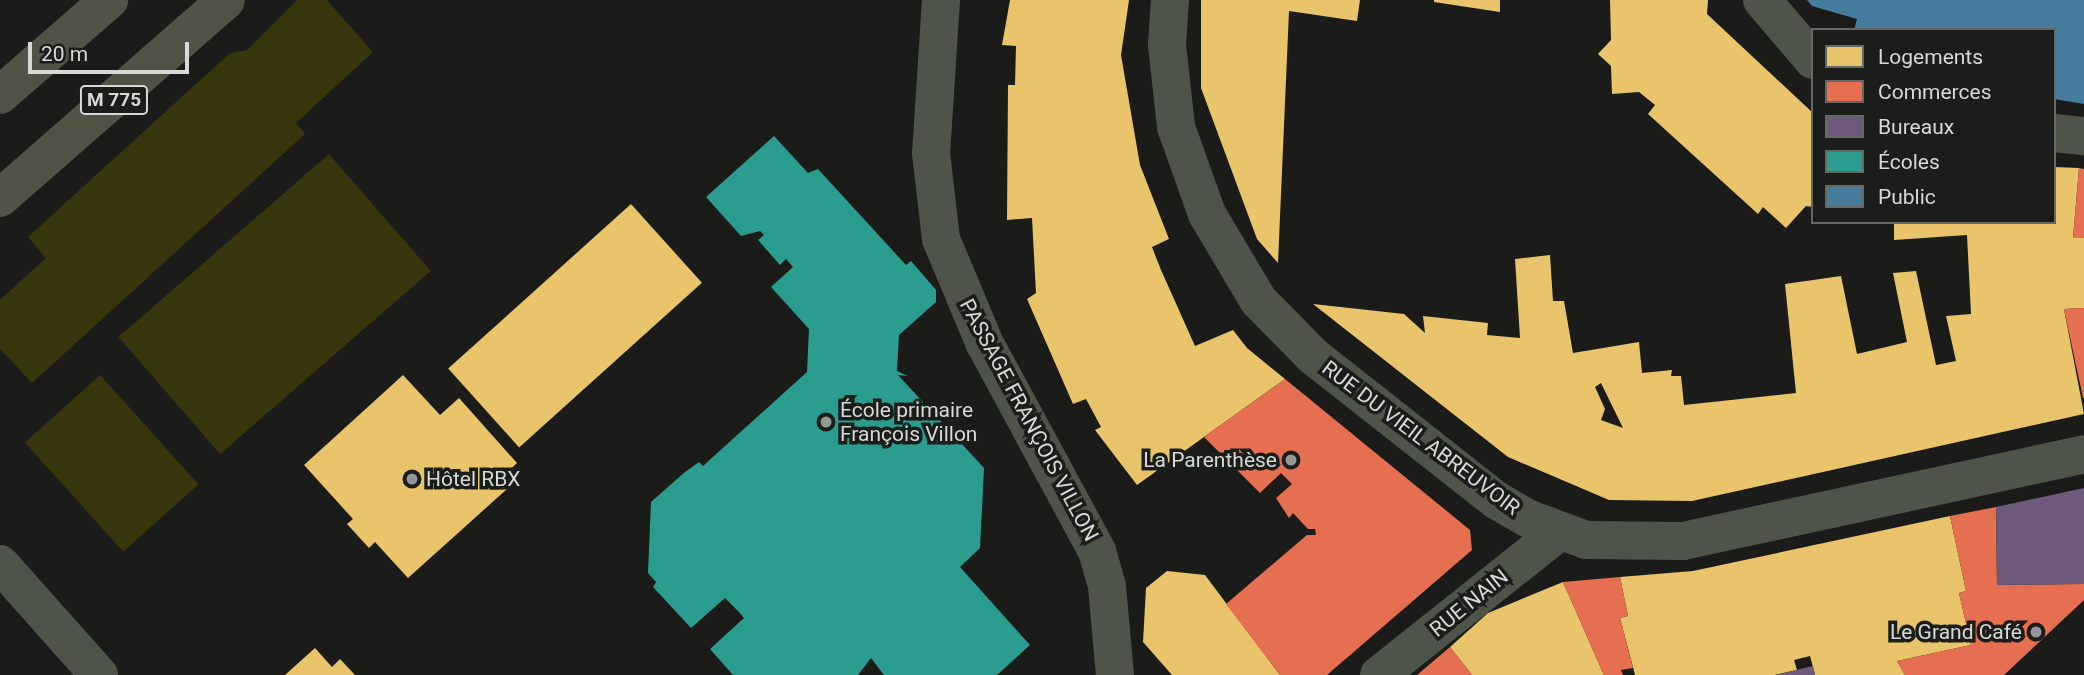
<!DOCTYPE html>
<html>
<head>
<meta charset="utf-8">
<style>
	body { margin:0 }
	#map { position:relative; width:2084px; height:675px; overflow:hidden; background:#1b1c1a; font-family:Roboto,sans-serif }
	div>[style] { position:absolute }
	.green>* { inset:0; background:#38360d; transform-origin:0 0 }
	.homes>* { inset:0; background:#e9c46a; transform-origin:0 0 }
	.shops>* { inset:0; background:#e76f51 }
	.offices>* { inset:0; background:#6d597a }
	.schools>* { inset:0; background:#2a9d8f }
	.public>* { inset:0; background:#457b9d }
	.street>* { height:38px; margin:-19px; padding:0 19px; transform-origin:19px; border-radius:19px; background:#4f544a }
	.primary>* { height:38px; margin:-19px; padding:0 19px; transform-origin:19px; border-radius:19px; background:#4f5446 }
	.dots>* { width:19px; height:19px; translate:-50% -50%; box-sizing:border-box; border:4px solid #1a1d19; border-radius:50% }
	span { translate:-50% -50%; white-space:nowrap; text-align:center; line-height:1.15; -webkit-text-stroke:7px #1a1d19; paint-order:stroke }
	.shield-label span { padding:2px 5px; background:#1a1d19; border:2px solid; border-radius:5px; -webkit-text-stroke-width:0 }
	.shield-label { font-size:19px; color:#d7d9d7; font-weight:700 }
	.poi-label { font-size:21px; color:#d7d9d7 }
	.left { translate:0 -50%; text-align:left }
	.right { translate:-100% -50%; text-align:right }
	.street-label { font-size:21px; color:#d7d9d7 }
	.legend { position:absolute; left:1811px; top:28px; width:245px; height:196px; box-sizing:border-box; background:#1a1d19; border:2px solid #666865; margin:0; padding:9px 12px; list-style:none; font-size:21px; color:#d7d9d7 }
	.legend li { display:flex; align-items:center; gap:14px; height:35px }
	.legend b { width:35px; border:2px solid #666865 }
	.scale { position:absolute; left:28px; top:42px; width:161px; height:32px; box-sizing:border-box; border:4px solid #d7d9d7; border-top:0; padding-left:9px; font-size:21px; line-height:24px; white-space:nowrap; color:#d7d9d7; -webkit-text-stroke:5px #1a1d19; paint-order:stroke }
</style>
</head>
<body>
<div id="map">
	<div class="green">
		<div style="clip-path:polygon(297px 0,327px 0,373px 52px,296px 123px,305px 134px,32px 383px,0 349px,0 300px,46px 258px,28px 237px,230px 53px,247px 50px)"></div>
		<div style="left:329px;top:154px;width:155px;height:279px;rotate:49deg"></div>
		<div style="left:100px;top:375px;width:147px;height:101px;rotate:48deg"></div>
	</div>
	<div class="homes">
		<div style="clip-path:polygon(1010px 0,1129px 0,1121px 55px,1140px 165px,1169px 239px,1152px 247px,1161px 270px,1195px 346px,1233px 330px,1247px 348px,1285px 379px,1137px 485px,1095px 430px,1101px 427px,1086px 399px,1073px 404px,1027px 299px,1036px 293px,1032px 218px,1007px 220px,1008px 85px,1015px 85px,1016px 46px,1002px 45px)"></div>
		<div style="clip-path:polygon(1201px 0,1360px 0,1357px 21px,1289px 11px,1278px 263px,1257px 239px,1201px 88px)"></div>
		<div style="clip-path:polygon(1500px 0,1500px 12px,1434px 2px,1434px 0)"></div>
		<div style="clip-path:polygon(1610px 0,1708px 0,1707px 14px,1813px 113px,1813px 207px,1806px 206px,1786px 228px,1763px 207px,1758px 214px,1648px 114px,1655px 105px,1639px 92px,1612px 94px,1611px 66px,1598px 54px,1611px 40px)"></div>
		<div style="clip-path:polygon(evenodd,2054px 167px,2079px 168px,2073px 238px,2084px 238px,2084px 308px,2064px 309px,2084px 414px,1692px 501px,1609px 500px,1508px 457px,1313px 304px,1404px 314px,1425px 333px,1423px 316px,1488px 323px,1487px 335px,1520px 338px,1515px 259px,1550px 255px,1553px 301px,1564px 301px,1573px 353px,1639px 342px,1642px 373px,1672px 370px,1671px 376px,1681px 376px,1684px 405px,1796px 393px,1785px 284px,1841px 276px,1857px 354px,1907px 342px,1893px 273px,1916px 271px,1936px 365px,1956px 361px,1946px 316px,1971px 314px,1967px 235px,1894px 240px,1894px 222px,2054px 222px,2054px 167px,1601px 383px,1623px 428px,1601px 420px,1605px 409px,1595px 387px,1601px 383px)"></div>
		<div style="left:631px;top:204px;width:106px;height:246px;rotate:48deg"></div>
		<div style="clip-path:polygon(403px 375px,440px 415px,459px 398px,517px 463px,499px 480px,507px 489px,408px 578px,375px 542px,369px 548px,347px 524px,353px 519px,304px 465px)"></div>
		<div style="clip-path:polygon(1950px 516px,1966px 591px,1959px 593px,1971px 645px,1897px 661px,1905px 675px,1815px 675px,1810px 656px,1794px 660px,1797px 670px,1774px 675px,1635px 675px,1620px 618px,1628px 616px,1620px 577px,1693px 571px)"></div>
		<div style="clip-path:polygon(1167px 571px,1205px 575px,1280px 675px,1172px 675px,1143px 642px,1146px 588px)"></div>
		<div style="clip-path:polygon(1563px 582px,1604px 675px,1472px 675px,1450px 647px,1488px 613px)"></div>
		<div style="clip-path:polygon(315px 648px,332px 667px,340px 659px,355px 675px,285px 675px)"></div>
	</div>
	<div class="shops">
		<div style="clip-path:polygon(2079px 168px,2084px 169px,2084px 238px,2073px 238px)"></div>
		<div style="clip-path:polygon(2084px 308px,2084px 398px,2083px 398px,2064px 309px)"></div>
		<div style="clip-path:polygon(1285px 379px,1470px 530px,1472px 550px,1327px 675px,1280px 675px,1226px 604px,1307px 535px,1316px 535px,1315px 529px,1308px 529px,1293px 513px,1289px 518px,1276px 498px,1292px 484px,1281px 473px,1260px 493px,1204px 437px)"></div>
		<div style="clip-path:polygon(1996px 507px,1997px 585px,2084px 584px,2084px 600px,2004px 675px,1905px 675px,1897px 661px,1971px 645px,1959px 593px,1966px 591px,1950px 516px)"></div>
		<div style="clip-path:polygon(1620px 577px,1628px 616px,1620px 618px,1633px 668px,1621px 670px,1623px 675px,1604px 675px,1563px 582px)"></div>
		<div style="clip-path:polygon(1450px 647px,1472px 675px,1417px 675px)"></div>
	</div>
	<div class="offices">
		<div style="clip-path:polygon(2084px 488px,2084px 584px,1997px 585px,1996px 507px)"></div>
		<div style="clip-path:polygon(1813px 666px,1815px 675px,1779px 675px,1779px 674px)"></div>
	</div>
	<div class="schools">
		<div style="clip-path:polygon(774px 136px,808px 173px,818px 169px,906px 265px,911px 261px,936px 290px,936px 302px,899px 335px,897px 371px,908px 376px,898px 375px,984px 468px,980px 548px,960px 567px,1030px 645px,997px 675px,884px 675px,871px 658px,858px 675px,733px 675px,710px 649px,744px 618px,739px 612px,725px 598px,691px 628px,653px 587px,656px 582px,648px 573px,651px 502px,685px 472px,699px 462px,703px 466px,807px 372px,809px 329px,771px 287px,793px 267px,786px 259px,780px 265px,758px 240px,764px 235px,760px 231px,741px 236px,706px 197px)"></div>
	</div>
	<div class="public">
		<div style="clip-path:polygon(1807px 0,2084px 0,2084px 104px,2054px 99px,2054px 30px,1854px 30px,1857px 19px,1812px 6px)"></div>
	</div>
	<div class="street">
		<div style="left:941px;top:0;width:153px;rotate:93.7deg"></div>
		<div style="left:931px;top:153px;width:87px;rotate:83.4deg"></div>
		<div style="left:941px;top:239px;width:112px;rotate:67.3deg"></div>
		<div style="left:984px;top:342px;width:238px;rotate:61.6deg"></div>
		<div style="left:1097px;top:551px;width:36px;rotate:74deg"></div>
		<div style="left:1107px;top:586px;width:89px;rotate:84.9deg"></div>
		<div style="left:1170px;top:0;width:45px;rotate:93.8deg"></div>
		<div style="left:1167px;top:45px;width:82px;rotate:83.7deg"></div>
		<div style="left:1176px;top:127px;width:92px;rotate:70.4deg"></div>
		<div style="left:1207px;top:214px;width:100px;rotate:59.3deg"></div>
		<div style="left:1258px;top:300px;width:78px;rotate:45.5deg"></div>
		<div style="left:1313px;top:356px;width:233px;rotate:38.2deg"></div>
		<div style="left:1496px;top:500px;width:36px;rotate:30deg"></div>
		<div style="left:1527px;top:518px;width:63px;rotate:20.4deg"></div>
		<div style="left:1586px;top:540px;width:97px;rotate:0.6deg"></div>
		<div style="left:1683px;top:541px;width:410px;rotate:-12.2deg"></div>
		<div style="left:1762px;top:0;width:79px;rotate:49.6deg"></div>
		<div style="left:2054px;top:133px;width:30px;rotate:6deg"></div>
		<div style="left:0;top:564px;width:149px;rotate:48.3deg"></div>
		<div style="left:1379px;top:675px;width:230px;rotate:-38.5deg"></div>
	</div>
	<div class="primary">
		<div style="left:0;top:95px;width:145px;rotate:-41.1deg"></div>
		<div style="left:0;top:198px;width:300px;rotate:-41.2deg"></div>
	</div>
	<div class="dots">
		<div style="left:826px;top:422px;background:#959795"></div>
		<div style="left:1291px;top:460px;background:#959795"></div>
		<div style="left:412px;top:479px;background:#959795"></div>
		<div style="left:2036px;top:632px;background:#959795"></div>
	</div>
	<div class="shield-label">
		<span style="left:114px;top:100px">M 775</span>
	</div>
	<div class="poi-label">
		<span class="left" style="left:840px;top:422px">École primaire<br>François Villon</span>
		<span class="right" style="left:1277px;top:460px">La Parenthèse</span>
		<span class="left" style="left:426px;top:479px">Hôtel RBX</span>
		<span class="right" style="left:2022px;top:632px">Le Grand Café</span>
	</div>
	<div class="street-label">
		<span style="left:1029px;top:420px;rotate:62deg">PASSAGE FRANÇOIS VILLON</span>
		<span style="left:1421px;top:438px;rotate:37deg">RUE DU VIEIL ABREUVOIR</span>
		<span style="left:1469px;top:603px;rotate:-39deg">RUE NAIN</span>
	</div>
	<ul class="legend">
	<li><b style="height:19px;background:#e9c46a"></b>Logements</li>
	<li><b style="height:19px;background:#e76f51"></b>Commerces</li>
	<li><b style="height:19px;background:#6d597a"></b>Bureaux</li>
	<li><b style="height:19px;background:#2a9d8f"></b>Écoles</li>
	<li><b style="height:19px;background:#457b9d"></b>Public</li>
	</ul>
	<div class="scale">20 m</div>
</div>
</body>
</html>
